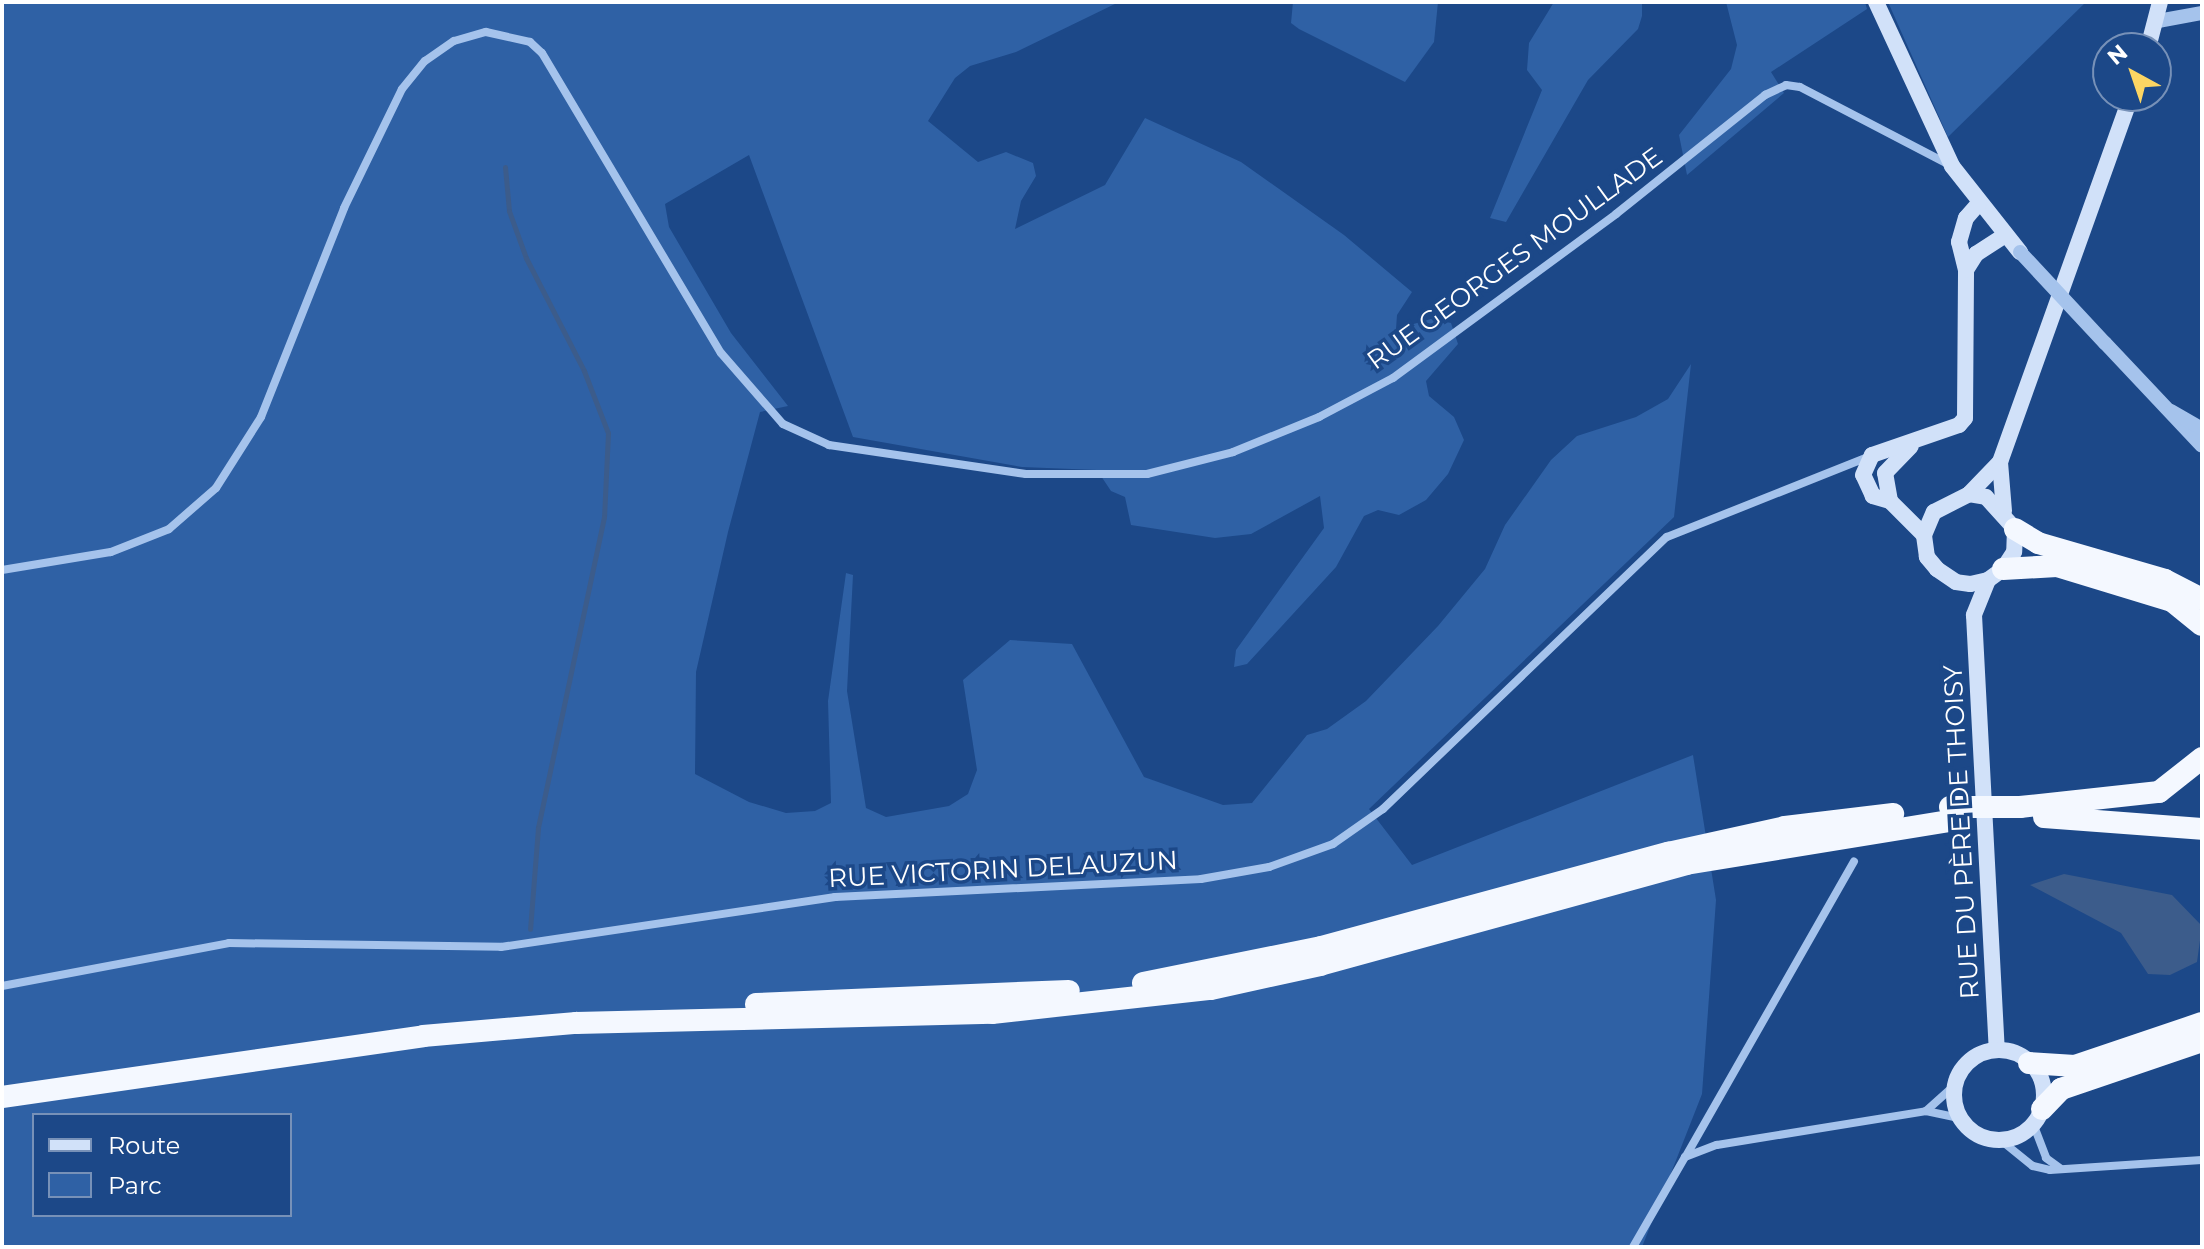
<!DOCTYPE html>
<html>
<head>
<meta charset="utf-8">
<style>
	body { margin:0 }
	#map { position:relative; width:2204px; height:1249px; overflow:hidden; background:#1c4888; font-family:Montserrat,sans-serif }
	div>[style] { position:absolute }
	.green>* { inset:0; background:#2f61a5 }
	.water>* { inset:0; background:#3c5c8b }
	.stream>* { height:5px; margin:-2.5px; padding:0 2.5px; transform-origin:2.5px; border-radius:2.5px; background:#3c5c8b }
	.minor>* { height:8px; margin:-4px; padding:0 4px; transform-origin:4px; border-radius:4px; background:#a5c3ec }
	.tertiary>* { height:14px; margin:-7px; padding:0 7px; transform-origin:7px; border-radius:7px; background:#a5c3ec }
	.secondary>* { height:16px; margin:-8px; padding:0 8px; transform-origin:8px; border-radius:8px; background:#d1e1f9 }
	.secondary>.ring { margin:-8px; padding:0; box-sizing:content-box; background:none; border:16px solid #d1e1f9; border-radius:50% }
	.trunk>* { height:22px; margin:-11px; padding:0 11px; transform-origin:11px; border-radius:11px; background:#f4f8ff }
	.tertiary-bridge>* { height:14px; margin:-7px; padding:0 7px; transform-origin:7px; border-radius:7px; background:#a5c3ec }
	.trunk-bridge>* { height:22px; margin:-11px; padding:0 11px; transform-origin:11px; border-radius:11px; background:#f4f8ff }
	span { translate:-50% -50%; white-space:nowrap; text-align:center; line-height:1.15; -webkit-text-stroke:7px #1c4888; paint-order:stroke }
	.street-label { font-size:26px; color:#fff }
	.frame { position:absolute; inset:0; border:4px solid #fff; pointer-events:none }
	.legend { position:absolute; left:32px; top:1113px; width:260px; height:104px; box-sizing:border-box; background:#1c4888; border:2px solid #7791b8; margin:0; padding:10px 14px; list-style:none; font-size:24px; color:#fff }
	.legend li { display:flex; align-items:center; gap:16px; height:40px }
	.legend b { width:40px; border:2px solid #7791b8 }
	.north { position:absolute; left:2092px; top:32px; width:80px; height:80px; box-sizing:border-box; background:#1c4888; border:2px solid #7791b8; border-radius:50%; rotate:320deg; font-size:22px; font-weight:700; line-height:32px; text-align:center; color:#fff }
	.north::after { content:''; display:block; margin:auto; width:28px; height:36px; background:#fcd563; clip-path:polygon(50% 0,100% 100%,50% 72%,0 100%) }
</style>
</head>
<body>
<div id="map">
	<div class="green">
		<div style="clip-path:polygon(evenodd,2px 2px,1119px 2px,1016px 52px,970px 66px,955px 78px,928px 121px,978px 162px,1006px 152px,1033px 163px,1036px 176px,1021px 201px,1015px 229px,1105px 185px,1145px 118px,1241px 162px,1344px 235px,1412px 292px,1397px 315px,1396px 329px,1431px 319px,1451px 323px,1458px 344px,1426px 381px,1429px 396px,1454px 417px,1464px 440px,1448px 474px,1426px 500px,1399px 515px,1378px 510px,1364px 516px,1336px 567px,1247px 664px,1234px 667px,1236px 650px,1324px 528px,1320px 496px,1251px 534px,1215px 538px,1131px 525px,1125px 497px,1111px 491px,1097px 470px,1022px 467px,853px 437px,749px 155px,665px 204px,669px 227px,731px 333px,788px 406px,760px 412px,728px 532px,696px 672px,695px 774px,749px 802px,786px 813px,815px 811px,831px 803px,828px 701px,846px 573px,853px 575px,847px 691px,866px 808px,886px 817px,949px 806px,968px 794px,977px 770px,963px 680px,1010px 640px,1072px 644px,1144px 777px,1223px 805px,1252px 803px,1307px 735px,1327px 729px,1366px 701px,1438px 626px,1485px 569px,1505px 525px,1551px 460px,1577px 436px,1636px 417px,1668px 399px,1691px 364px,1674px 517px,1369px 809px,1412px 865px,1693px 755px,1716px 900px,1702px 1094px,1642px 1247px,2px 1247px,2px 2px,34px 1115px,290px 1115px,290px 1215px,34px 1215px,34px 1115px)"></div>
		<div style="clip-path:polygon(1293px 2px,1438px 2px,1434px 42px,1405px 82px,1299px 29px,1291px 23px)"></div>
		<div style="clip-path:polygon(1554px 2px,1642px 2px,1642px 16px,1638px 29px,1588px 80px,1506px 222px,1490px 218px,1542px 90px,1527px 70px,1529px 43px)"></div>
		<div style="clip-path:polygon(1726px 2px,1865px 2px,1867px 9px,1771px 72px,1784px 93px,1687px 175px,1679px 135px,1731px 69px,1737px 45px)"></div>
		<div style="clip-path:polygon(1888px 2px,2086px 2px,1948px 137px)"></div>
	</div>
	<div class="water">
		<div style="clip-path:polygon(2064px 874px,2172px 895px,2202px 926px,2197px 962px,2170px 975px,2148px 974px,2121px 933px,2030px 885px)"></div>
	</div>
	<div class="stream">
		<div style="left:505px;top:167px;width:44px;rotate:84.8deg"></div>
		<div style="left:509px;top:211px;width:50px;rotate:70.1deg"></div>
		<div style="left:526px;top:258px;width:127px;rotate:62.8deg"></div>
		<div style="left:584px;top:371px;width:66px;rotate:68.8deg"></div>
		<div style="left:608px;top:433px;width:84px;rotate:92.7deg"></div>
		<div style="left:604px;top:517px;width:318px;rotate:102deg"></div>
		<div style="left:538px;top:828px;width:101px;rotate:94.5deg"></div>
	</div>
	<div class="minor">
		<div style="left:2px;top:570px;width:110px;rotate:-9.4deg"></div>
		<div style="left:111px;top:552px;width:62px;rotate:-21.6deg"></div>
		<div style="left:169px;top:529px;width:62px;rotate:-41.1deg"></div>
		<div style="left:216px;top:488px;width:84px;rotate:-57.6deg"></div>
		<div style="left:261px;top:417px;width:225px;rotate:-68.3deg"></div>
		<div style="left:344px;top:208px;width:132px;rotate:-64deg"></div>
		<div style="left:402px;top:89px;width:36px;rotate:-51deg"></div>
		<div style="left:425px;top:61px;width:35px;rotate:-35deg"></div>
		<div style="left:454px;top:41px;width:33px;rotate:-16deg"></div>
		<div style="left:486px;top:32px;width:45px;rotate:12.8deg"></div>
		<div style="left:530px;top:42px;width:16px;rotate:43deg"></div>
		<div style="left:542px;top:53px;width:349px;rotate:59.2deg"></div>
		<div style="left:721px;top:353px;width:94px;rotate:48.9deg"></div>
		<div style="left:783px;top:424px;width:51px;rotate:24.5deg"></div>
		<div style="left:829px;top:445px;width:199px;rotate:8.4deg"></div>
		<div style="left:1026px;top:474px;width:121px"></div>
		<div style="left:1147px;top:474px;width:89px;rotate:-14.3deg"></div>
		<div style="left:1233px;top:452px;width:93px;rotate:-22.1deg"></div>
		<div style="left:1319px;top:417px;width:84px;rotate:-27.8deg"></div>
		<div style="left:1393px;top:378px;width:277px;rotate:-36.3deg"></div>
		<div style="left:1616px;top:214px;width:191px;rotate:-38.6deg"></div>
		<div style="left:1765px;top:95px;width:23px;rotate:-25deg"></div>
		<div style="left:1786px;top:85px;width:14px;rotate:8deg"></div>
		<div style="left:1800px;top:87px;width:167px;rotate:27.5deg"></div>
		<div style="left:2px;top:986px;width:231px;rotate:-10.7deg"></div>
		<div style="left:229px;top:943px;width:272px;rotate:0.8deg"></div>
		<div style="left:501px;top:947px;width:338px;rotate:-8.5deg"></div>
		<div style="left:835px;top:897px;width:366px;rotate:-2.8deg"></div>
		<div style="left:1201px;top:879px;width:69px;rotate:-10deg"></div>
		<div style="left:1269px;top:867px;width:68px;rotate:-19.8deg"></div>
		<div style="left:1333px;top:844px;width:61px;rotate:-35deg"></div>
		<div style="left:1383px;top:809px;width:393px;rotate:-43.8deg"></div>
		<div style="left:1667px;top:537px;width:219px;rotate:-21.7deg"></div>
		<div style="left:1926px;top:1111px;width:39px;rotate:-42deg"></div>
		<div style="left:2034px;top:1126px;width:34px;rotate:69deg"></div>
		<div style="left:2046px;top:1158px;width:17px;rotate:36deg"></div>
		<div style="left:2003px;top:1142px;width:38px;rotate:39deg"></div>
		<div style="left:2033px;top:1166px;width:17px;rotate:13deg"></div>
		<div style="left:2050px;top:1170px;width:152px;rotate:-3.8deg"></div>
		<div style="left:1686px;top:1156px;width:339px;rotate:-60.3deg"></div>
		<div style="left:1633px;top:1247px;width:104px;rotate:-60deg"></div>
		<div style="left:1685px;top:1157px;width:34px;rotate:-21deg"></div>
		<div style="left:1717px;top:1145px;width:212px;rotate:-9.2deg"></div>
		<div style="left:1926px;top:1111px;width:35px;rotate:12deg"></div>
	</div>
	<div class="tertiary">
		<div style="left:2158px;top:21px;width:45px;rotate:-10.3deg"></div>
		<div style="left:2105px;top:343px;width:141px;rotate:46.7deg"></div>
		<div style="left:2171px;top:411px;width:36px;rotate:30deg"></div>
	</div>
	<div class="secondary">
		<div style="left:1876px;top:2px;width:181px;rotate:65.1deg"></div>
		<div style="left:1952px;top:166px;width:110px;rotate:51.7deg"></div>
		<div style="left:2148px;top:48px;width:48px;rotate:-75.4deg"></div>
		<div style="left:1966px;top:270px;width:19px;rotate:-58deg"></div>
		<div style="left:1976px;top:254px;width:35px;rotate:-33deg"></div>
		<div style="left:1969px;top:494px;width:17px;rotate:10deg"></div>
		<div style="left:1986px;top:497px;width:43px;rotate:47.8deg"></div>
		<div style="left:2015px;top:529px;width:23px;rotate:92deg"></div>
		<div style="left:2014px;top:552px;width:20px;rotate:123deg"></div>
		<div style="left:2003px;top:569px;width:19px;rotate:144deg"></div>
		<div style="left:1988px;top:580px;width:18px;rotate:167deg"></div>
		<div style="left:1970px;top:584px;width:14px;rotate:-172deg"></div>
		<div style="left:1956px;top:582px;width:23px;rotate:-146deg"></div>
		<div style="left:1937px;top:569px;width:16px;rotate:-130deg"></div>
		<div style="left:1927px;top:557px;width:22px;rotate:-98deg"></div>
		<div style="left:1924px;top:535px;width:25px;rotate:-67deg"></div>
		<div style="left:1934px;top:512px;width:39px;rotate:-27deg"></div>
		<div style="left:1969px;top:494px;width:45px;rotate:-45.9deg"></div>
		<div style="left:1890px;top:501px;width:28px;rotate:-100deg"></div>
		<div style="left:1885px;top:473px;width:37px;rotate:-46deg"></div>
		<div style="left:2004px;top:511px;width:49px;rotate:-94.7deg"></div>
		<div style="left:2000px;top:462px;width:389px;rotate:-70.3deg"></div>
		<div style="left:1924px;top:535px;width:48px;rotate:-135deg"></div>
		<div style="left:1890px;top:501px;width:18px;rotate:-164deg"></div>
		<div style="left:1873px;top:496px;width:23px;rotate:-115deg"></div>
		<div style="left:1863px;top:475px;width:22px;rotate:-66deg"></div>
		<div style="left:1872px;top:455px;width:92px;rotate:-19deg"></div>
		<div style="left:1959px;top:425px;width:9px;rotate:-49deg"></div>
		<div style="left:1965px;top:418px;width:148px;rotate:-89.6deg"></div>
		<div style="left:1966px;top:270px;width:29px;rotate:-104deg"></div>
		<div style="left:1959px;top:242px;width:25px;rotate:-74deg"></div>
		<div style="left:1966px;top:218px;width:20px;rotate:-49deg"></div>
		<div style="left:1988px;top:580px;width:38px;rotate:112deg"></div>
		<div style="left:1974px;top:615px;width:433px;rotate:87deg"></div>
		<div class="ring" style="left:1954px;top:1050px;width:74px;height:74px"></div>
	</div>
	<div class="trunk">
		<div style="left:2015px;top:529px;width:27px;rotate:31deg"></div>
		<div style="left:2038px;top:543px;width:132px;rotate:16.2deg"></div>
		<div style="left:2165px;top:580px;width:42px;rotate:27.2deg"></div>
		<div style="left:2003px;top:569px;width:54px;rotate:-3.2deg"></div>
		<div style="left:2057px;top:566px;width:120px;rotate:16.9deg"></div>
		<div style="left:2172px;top:601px;width:38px;rotate:39deg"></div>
		<div style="left:2020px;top:807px;width:140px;rotate:-6.2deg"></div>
		<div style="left:2159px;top:792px;width:55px;rotate:-38.3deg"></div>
		<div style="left:2044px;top:817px;width:158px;rotate:4.3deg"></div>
		<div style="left:1143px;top:983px;width:182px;rotate:-11.4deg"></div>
		<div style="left:1321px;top:947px;width:360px;rotate:-15.2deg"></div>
		<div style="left:1668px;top:853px;width:120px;rotate:-12.5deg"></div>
		<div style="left:1785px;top:827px;width:109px;rotate:-6.9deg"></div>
		<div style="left:756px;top:1004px;width:313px;rotate:-2.4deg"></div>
		<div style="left:2029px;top:1063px;width:46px;rotate:3.7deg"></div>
		<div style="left:2075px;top:1066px;width:134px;rotate:-18.7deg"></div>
		<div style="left:2px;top:1097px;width:425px;rotate:-8.2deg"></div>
		<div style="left:423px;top:1036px;width:154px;rotate:-4.9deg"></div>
		<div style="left:576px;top:1023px;width:416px;rotate:-1.4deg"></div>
		<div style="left:992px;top:1013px;width:220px;rotate:-6.3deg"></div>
		<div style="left:1211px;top:989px;width:112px;rotate:-12.4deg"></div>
		<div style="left:1320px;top:965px;width:380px;rotate:-15.4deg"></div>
		<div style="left:1686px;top:864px;width:272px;rotate:-9.3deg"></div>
		<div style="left:2042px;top:1109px;width:28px;rotate:-46deg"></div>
		<div style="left:2061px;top:1089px;width:149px;rotate:-18.8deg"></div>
	</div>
	<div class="tertiary-bridge">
		<div style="left:2020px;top:252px;width:125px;rotate:47deg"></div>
	</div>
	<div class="trunk-bridge">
		<div style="left:1950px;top:807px;width:70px"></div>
	</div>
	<div class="street-label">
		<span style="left:1515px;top:259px;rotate:-36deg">RUE GEORGES MOULLADE</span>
		<span style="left:1962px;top:832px;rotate:-93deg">RUE DU PÈRE DE THOISY</span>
		<span style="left:1003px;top:870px;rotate:-3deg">RUE VICTORIN DELAUZUN</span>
	</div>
	<div class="frame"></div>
	<ul class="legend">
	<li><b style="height:10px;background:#d1e1f9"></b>Route</li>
	<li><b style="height:22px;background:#2f61a5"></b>Parc</li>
	</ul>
	<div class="north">N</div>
</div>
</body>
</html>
